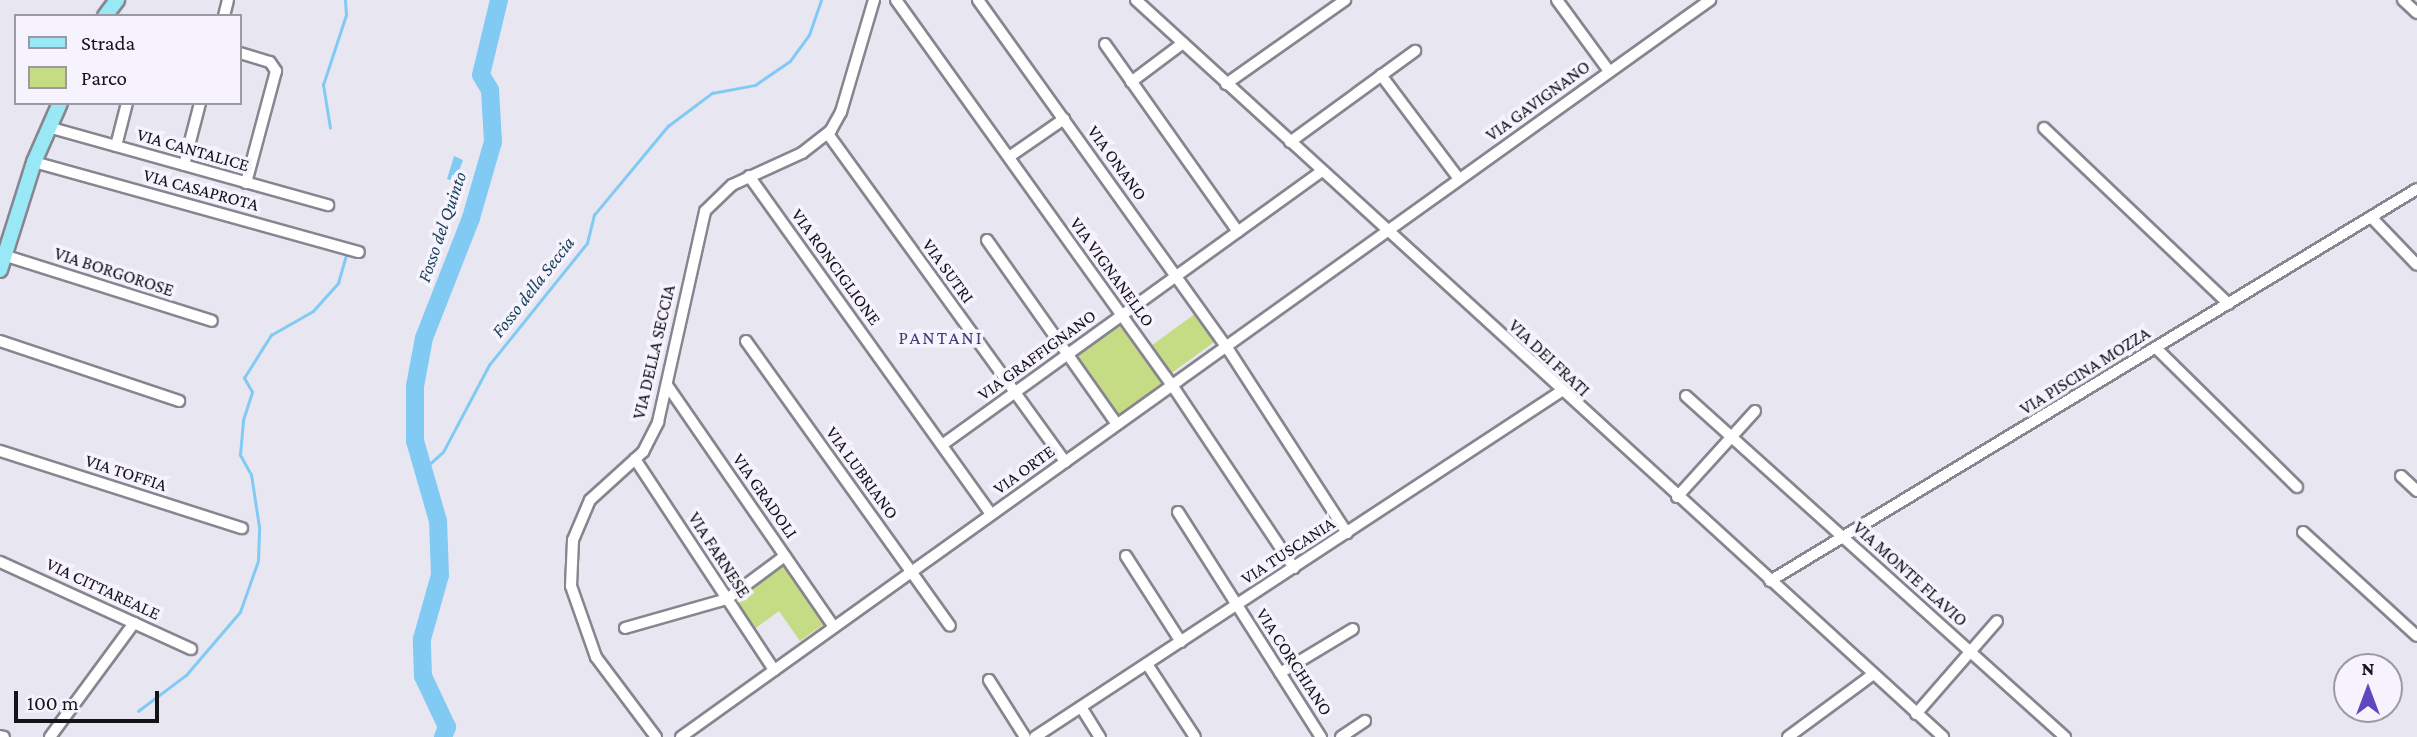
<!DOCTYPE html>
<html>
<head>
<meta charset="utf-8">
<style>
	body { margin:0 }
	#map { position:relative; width:2417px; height:737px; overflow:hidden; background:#e8e6f1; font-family:"Crimson Pro",serif }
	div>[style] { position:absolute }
	.green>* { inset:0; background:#c5dc84; transform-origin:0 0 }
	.water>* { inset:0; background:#80caf4 }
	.stream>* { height:2.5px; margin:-1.25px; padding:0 1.25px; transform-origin:1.25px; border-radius:1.25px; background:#80caf4 }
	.river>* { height:18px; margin:-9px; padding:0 9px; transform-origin:9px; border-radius:9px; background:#80caf4 }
	.roads { filter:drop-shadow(2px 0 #87858f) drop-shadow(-2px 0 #87858f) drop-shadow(0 2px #87858f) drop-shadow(0 -2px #87858f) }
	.minor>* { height:10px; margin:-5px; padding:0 5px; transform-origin:5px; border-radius:5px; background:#fff }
	.major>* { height:14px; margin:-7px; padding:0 7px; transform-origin:7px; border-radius:7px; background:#98e9f5 }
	span { translate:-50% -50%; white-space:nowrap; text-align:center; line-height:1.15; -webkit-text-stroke:7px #f6f3fe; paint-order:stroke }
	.street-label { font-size:18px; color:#141317 }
	.water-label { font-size:19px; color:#194359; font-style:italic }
	.neighbourhood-label { font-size:19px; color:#443c79; letter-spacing:2px }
	.legend { position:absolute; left:14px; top:14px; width:228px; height:91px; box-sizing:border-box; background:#f6f3fe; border:2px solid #9c99a2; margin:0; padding:9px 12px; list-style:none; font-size:21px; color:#141317 }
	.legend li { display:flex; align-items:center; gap:14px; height:35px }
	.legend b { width:35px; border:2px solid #9c99a2 }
	.north { position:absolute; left:2333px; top:653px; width:70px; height:70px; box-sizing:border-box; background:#f6f3fe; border:2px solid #9c99a2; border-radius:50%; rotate:0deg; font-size:19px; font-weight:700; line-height:28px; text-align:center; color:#141317 }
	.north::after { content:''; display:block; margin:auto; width:24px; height:32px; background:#5d46be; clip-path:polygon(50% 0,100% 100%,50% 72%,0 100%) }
	.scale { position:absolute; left:14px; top:691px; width:145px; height:32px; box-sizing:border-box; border:4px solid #141317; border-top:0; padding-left:9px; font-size:21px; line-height:24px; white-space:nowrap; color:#141317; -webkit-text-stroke:5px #f6f3fe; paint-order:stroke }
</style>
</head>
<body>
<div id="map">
	<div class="green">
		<div style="left:1199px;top:311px;width:34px;height:59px;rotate:54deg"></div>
		<div style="left:1122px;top:320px;width:76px;height:57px;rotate:55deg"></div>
		<div style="clip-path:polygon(783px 560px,827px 622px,800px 641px,779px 611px,753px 630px,730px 598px)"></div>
	</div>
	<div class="water">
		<div style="clip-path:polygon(454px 156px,463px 160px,455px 182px,447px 179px)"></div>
	</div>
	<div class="stream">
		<div style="left:330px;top:128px;width:44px;rotate:-99.2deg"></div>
		<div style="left:323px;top:85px;width:74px;rotate:-71.8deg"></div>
		<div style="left:346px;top:15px;width:15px;rotate:-94deg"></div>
		<div style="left:424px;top:469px;width:25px;rotate:-42deg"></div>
		<div style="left:443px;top:452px;width:98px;rotate:-62.1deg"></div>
		<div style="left:489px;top:365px;width:156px;rotate:-51.2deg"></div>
		<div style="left:587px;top:243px;width:29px;rotate:-76deg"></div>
		<div style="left:594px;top:215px;width:116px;rotate:-50.3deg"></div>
		<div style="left:668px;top:126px;width:55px;rotate:-36.9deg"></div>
		<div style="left:712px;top:93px;width:44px;rotate:-10.5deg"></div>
		<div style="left:755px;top:85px;width:42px;rotate:-34.4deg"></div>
		<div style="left:790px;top:61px;width:32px;rotate:-54deg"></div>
		<div style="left:809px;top:35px;width:37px;rotate:-71deg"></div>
		<div style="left:138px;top:711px;width:60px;rotate:-36.9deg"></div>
		<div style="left:186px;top:675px;width:83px;rotate:-49.4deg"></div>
		<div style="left:240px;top:612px;width:54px;rotate:-70.6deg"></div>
		<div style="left:258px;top:561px;width:34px;rotate:-88deg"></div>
		<div style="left:259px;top:527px;width:53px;rotate:-98.7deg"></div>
		<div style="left:251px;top:475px;width:23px;rotate:-119deg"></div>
		<div style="left:240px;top:455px;width:35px;rotate:-85deg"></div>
		<div style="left:243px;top:420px;width:29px;rotate:-72deg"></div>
		<div style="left:252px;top:392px;width:16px;rotate:-120deg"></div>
		<div style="left:244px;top:378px;width:51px;rotate:-57.9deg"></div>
		<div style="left:271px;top:335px;width:48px;rotate:-29.7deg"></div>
		<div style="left:313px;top:311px;width:38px;rotate:-48deg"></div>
		<div style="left:338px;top:283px;width:29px;rotate:-74deg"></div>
	</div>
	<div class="river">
		<div style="left:443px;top:737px;width:11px;rotate:-68deg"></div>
		<div style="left:447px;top:727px;width:56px;rotate:-115.2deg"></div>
		<div style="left:423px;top:676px;width:37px;rotate:-92deg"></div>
		<div style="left:422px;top:639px;width:66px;rotate:-74.3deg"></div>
		<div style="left:440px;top:575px;width:54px;rotate:-92.1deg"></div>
		<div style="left:438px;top:521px;width:83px;rotate:-106deg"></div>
		<div style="left:415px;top:441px;width:55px;rotate:-90deg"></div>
		<div style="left:415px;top:386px;width:49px;rotate:-79.4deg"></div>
		<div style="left:424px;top:338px;width:129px;rotate:-68.6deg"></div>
		<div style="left:471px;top:218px;width:79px;rotate:-73.9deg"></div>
		<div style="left:493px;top:142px;width:52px;rotate:-93.3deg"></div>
		<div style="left:490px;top:90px;width:17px;rotate:-121deg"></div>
		<div style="left:481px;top:75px;width:77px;rotate:-76.5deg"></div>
	</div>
	<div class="roads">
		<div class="minor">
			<div style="left:896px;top:0;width:474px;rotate:54.4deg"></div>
			<div style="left:1172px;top:385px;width:220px;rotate:56.3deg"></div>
			<div style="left:978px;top:0;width:426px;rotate:54.4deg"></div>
			<div style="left:1226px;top:346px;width:223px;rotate:57.1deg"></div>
			<div style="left:1136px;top:0;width:1093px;rotate:42.4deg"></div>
			<div style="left:1557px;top:0;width:88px;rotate:53.8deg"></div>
			<div style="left:2403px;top:0;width:19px;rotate:43deg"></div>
			<div style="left:224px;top:16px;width:16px;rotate:-76deg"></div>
			<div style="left:1105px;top:44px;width:230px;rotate:54.7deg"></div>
			<div style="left:240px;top:53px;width:31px;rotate:17deg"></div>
			<div style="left:270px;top:62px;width:11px;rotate:56deg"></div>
			<div style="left:276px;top:71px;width:116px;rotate:105deg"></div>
			<div style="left:1381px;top:75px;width:130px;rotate:53.1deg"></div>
			<div style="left:1131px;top:82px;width:65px;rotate:-36.9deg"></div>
			<div style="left:1226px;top:84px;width:146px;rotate:-35.2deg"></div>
			<div style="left:48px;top:127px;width:291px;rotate:15.6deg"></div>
			<div style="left:2044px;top:128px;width:255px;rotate:43.6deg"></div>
			<div style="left:828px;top:134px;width:405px;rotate:54.1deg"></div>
			<div style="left:1290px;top:142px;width:155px;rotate:-36.1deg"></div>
			<div style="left:116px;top:146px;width:44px;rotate:-75.7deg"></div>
			<div style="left:1009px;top:157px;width:67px;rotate:-34.6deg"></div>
			<div style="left:34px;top:162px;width:337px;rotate:15.5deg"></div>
			<div style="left:184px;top:165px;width:64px;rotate:-75.5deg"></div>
			<div style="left:749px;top:176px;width:416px;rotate:54.4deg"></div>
			<div style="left:2371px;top:217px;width:66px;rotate:46.2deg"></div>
			<div style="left:987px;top:240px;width:225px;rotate:54.8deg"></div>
			<div style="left:0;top:254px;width:222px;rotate:17.5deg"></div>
			<div style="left:0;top:341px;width:189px;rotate:18.5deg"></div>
			<div style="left:746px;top:341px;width:350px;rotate:54.4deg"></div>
			<div style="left:2156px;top:348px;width:198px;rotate:44.6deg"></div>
			<div style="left:667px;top:385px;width:294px;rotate:55.4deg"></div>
			<div style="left:1686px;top:396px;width:510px;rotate:41.98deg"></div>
			<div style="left:942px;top:445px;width:468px;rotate:-35.8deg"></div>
			<div style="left:0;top:451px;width:254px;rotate:17.7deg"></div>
			<div style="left:635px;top:459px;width:253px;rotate:56.6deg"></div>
			<div style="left:2401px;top:476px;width:22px;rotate:43deg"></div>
			<div style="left:1677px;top:497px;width:116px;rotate:-47.8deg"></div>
			<div style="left:1178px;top:512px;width:267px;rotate:57.6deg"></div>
			<div style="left:2303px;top:532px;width:154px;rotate:42.4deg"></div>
			<div style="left:1126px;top:556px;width:102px;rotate:57.4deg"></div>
			<div style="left:0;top:562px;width:210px;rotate:24.5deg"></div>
			<div style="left:1770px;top:581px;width:756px;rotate:-31.21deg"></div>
			<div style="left:625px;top:628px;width:106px;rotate:-15.9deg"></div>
			<div style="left:727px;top:599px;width:72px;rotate:-36.6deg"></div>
			<div style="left:1147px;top:664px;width:87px;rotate:56.7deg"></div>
			<div style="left:1280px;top:673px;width:85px;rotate:-31.1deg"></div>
			<div style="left:989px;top:680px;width:67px;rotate:57.7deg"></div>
			<div style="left:1081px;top:707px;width:36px;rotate:58deg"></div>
			<div style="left:1916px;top:714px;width:123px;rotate:-48.9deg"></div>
			<div style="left:0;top:736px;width:4px;rotate:14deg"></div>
			<div style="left:50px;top:737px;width:142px;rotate:-53.6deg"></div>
			<div style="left:656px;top:737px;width:100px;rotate:-126.9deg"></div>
			<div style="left:596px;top:657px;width:75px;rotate:-109.4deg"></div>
			<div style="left:571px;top:586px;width:46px;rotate:-87.5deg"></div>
			<div style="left:573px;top:540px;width:43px;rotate:-67deg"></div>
			<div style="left:590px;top:500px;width:72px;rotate:-42.2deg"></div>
			<div style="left:643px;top:452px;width:34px;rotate:-63deg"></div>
			<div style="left:658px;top:422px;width:216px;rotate:-77.4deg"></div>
			<div style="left:705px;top:211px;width:37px;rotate:-44deg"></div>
			<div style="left:732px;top:185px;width:77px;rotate:-24.6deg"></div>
			<div style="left:802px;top:153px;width:37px;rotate:-38deg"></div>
			<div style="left:831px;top:130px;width:21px;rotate:-61deg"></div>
			<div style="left:841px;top:112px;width:117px;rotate:-73.6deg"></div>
			<div style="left:681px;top:737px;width:1266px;rotate:-35.61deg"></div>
			<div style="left:1035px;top:737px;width:628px;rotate:-33.31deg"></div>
			<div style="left:1341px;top:737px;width:29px;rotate:-34deg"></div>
			<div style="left:1788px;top:737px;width:104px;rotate:-36.4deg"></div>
		</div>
		<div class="major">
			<div style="left:105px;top:16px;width:20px;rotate:-53deg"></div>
			<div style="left:0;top:270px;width:113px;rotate:-72.5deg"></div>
			<div style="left:34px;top:162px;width:64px;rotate:-66.2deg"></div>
		</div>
	</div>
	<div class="street-label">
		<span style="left:1538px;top:101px;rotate:-36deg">VIA GAVIGNANO</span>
		<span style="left:193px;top:150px;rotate:16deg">VIA CANTALICE</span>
		<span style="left:1117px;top:163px;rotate:54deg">VIA ONANO</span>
		<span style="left:201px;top:190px;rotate:15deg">VIA CASAPROTA</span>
		<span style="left:836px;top:267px;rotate:54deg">VIA RONCIGLIONE</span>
		<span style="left:948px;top:271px;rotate:54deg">VIA SUTRI</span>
		<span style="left:114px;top:272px;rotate:18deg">VIA BORGOROSE</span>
		<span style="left:1112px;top:272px;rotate:54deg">VIA VIGNANELLO</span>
		<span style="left:654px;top:352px;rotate:-77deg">VIA DELLA SECCIA</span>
		<span style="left:1037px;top:355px;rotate:-36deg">VIA GRAFFIGNANO</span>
		<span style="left:1549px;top:358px;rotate:43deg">VIA DEI FRATI</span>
		<span style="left:2085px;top:371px;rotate:-32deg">VIA PISCINA MOZZA</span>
		<span style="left:1024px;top:470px;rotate:-36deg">VIA ORTE</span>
		<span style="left:126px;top:473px;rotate:18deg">VIA TOFFIA</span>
		<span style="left:862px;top:473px;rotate:54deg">VIA LUBRIANO</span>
		<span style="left:765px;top:496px;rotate:55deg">VIA GRADOLI</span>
		<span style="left:1288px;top:551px;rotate:-33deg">VIA TUSCANIA</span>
		<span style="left:719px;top:555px;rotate:57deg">VIA FARNESE</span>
		<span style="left:1910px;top:574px;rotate:42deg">VIA MONTE FLAVIO</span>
		<span style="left:103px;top:589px;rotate:25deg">VIA CITTAREALE</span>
		<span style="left:1294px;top:662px;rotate:57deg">VIA CORCHIANO</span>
	</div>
	<div class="water-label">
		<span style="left:442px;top:227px;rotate:-71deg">Fosso del Quinto</span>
		<span style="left:533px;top:287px;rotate:-52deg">Fosso della Seccia</span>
	</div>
	<div class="neighbourhood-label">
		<span style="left:941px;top:338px">PANTANI</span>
	</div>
	<ul class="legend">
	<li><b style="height:9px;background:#98e9f5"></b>Strada</li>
	<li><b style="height:19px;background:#c5dc84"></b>Parco</li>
	</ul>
	<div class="north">N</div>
	<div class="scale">100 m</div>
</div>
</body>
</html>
